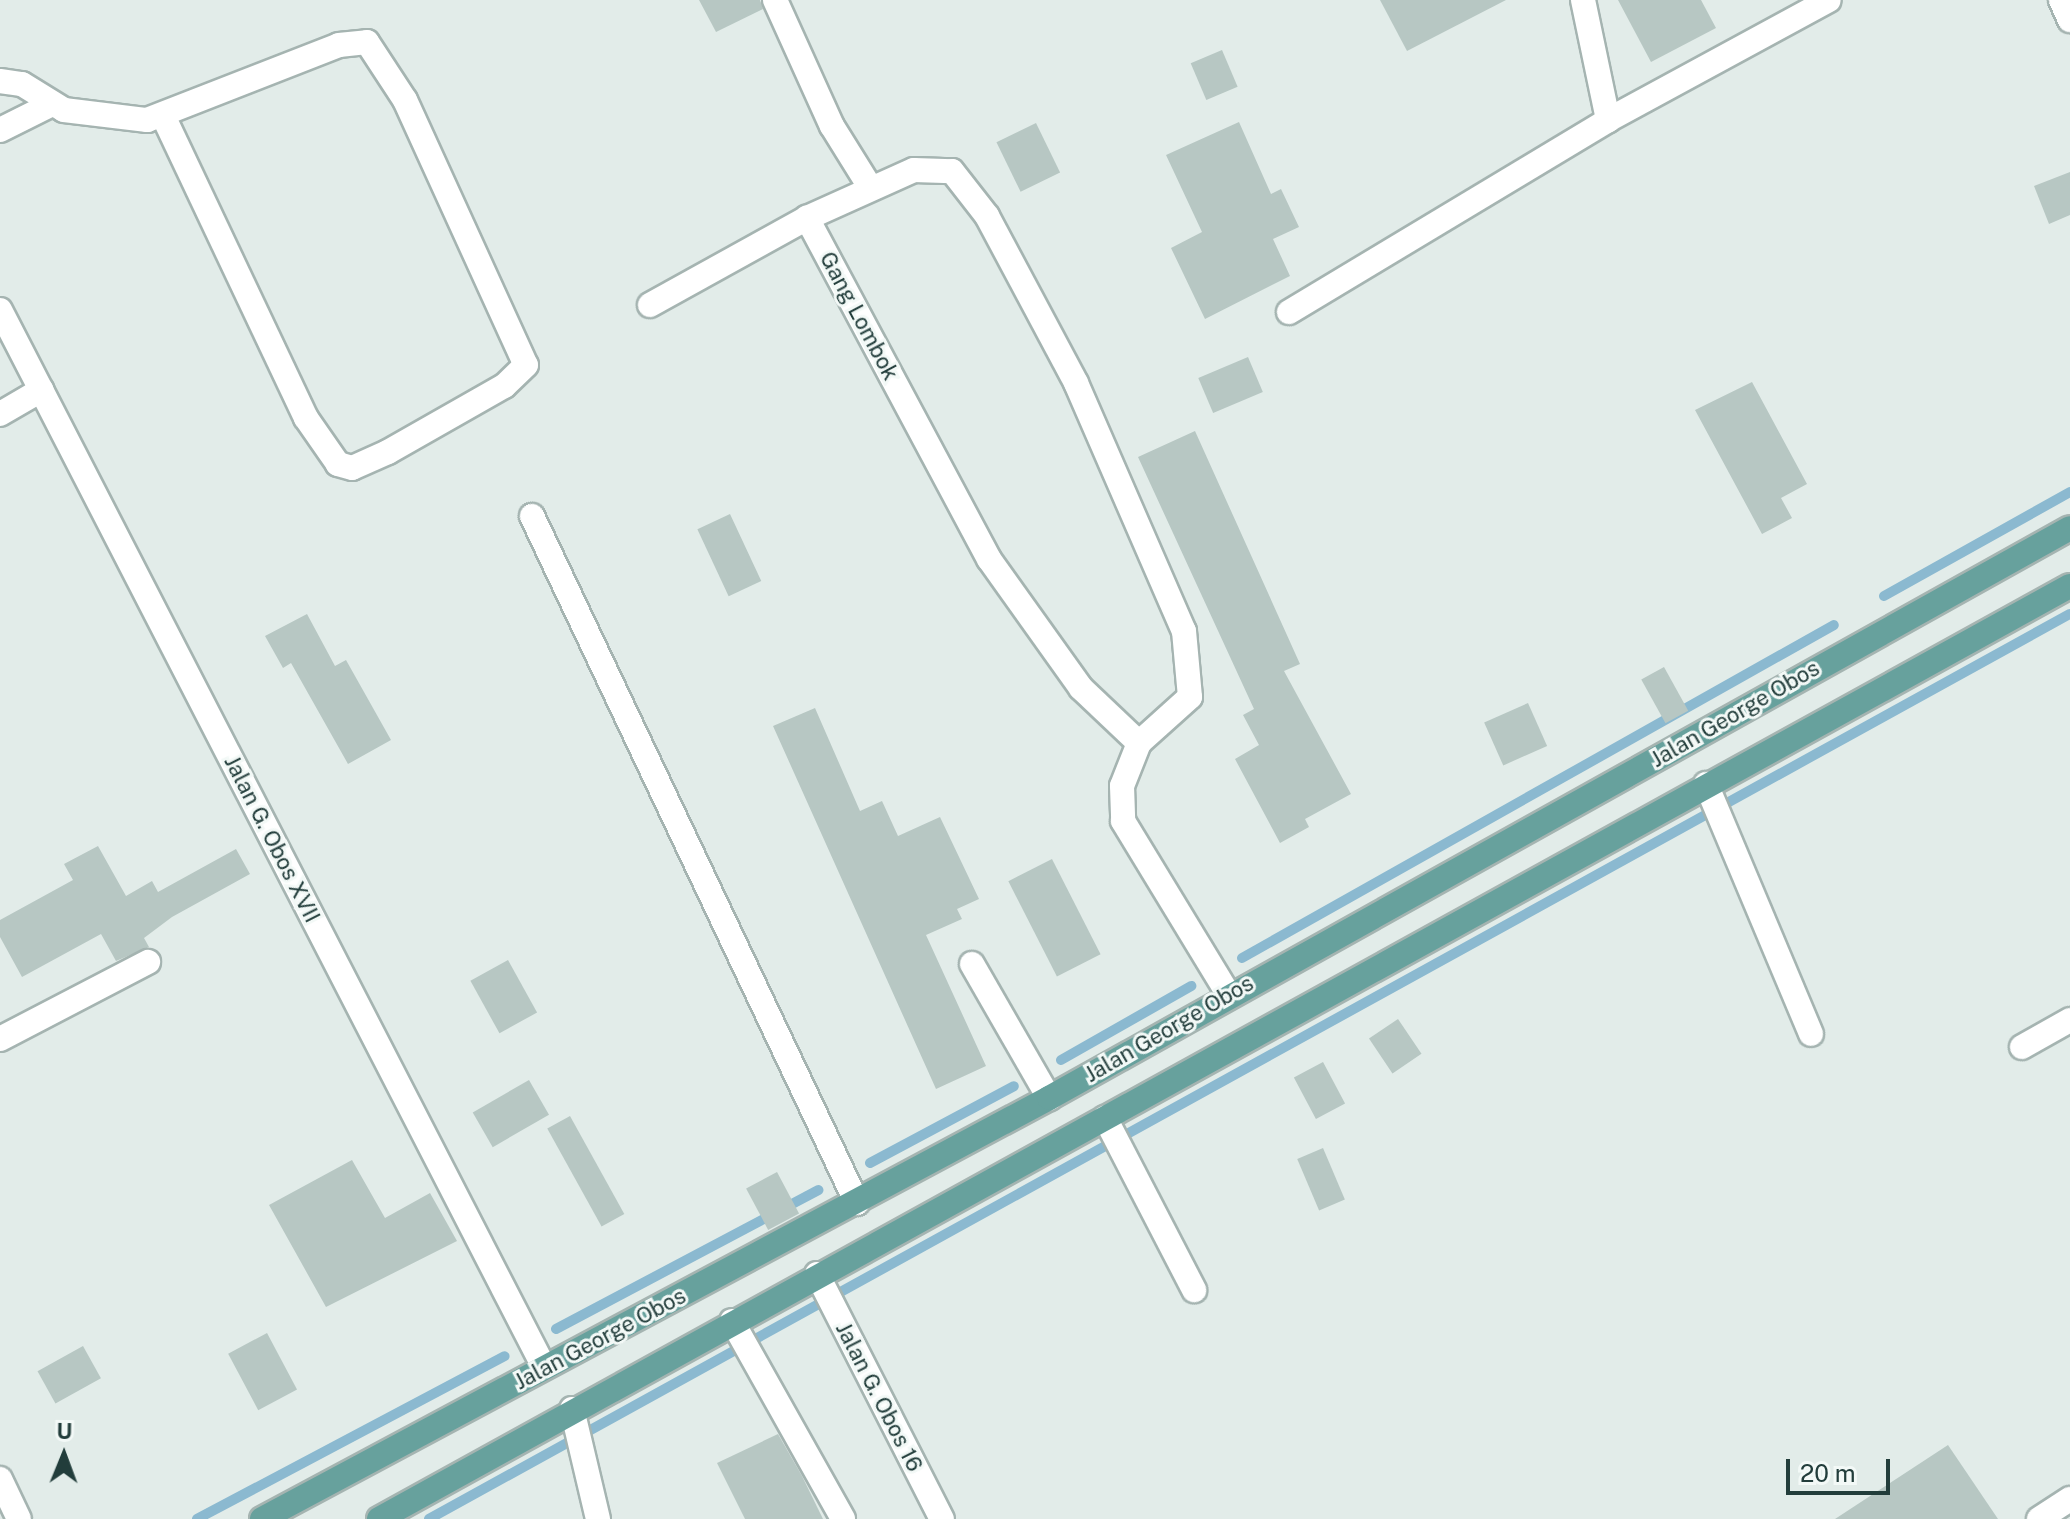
<!DOCTYPE html>
<html>
<head>
<meta charset="utf-8">
<style>
	body { margin:0 }
	#map { position:relative; width:2070px; height:1519px; overflow:hidden; background:#e2ece9; font-family:"Public Sans",sans-serif }
	div>[style] { position:absolute }
	.stream>* { height:10px; margin:-5px; padding:0 5px; transform-origin:5px; border-radius:5px; background:#8bb9d0 }
	.building>* { inset:0; background:#b7c7c3; transform-origin:0 0 }
	.roads { filter:drop-shadow(2px 0 #a5b4b1) drop-shadow(-2px 0 #a5b4b1) drop-shadow(0 2px #a5b4b1) drop-shadow(0 -2px #a5b4b1) }
	.minor>* { height:24px; margin:-12px; padding:0 12px; transform-origin:12px; border-radius:12px; background:#fff }
	.major>* { height:24px; margin:-12px; padding:0 12px; transform-origin:12px; border-radius:12px; background:#67a19d }
	span { translate:-50% -50%; white-space:nowrap; text-align:center; line-height:1.15; -webkit-text-stroke:6px #f3f9f7; paint-order:stroke }
	.street-label { font-size:22px; color:#223d3b }
	.north { position:absolute; left:24px; top:1415px; width:80px; height:80px; -webkit-text-stroke:6px #f3f9f7; paint-order:stroke; rotate:1deg; font-size:22px; font-weight:700; line-height:32px; text-align:center; color:#223d3b }
	.north::after { content:''; display:block; margin:auto; width:28px; height:36px; background:#223d3b; clip-path:polygon(50% 0,100% 100%,50% 72%,0 100%) }
	.scale { position:absolute; left:1786px; top:1459px; width:104px; height:36px; box-sizing:border-box; border:4px solid #223d3b; border-top:0; padding-left:10px; font-size:24px; line-height:28px; white-space:nowrap; color:#223d3b; -webkit-text-stroke:6px #f3f9f7; paint-order:stroke }
</style>
</head>
<body>
<div id="map">
	<div class="stream">
		<div style="left:1884px;top:596px;width:213px;rotate:-29.2deg"></div>
		<div style="left:1242px;top:958px;width:679px;rotate:-29.36deg"></div>
		<div style="left:1061px;top:1060px;width:150px;rotate:-29.6deg"></div>
		<div style="left:870px;top:1163px;width:163px;rotate:-28.1deg"></div>
		<div style="left:556px;top:1329px;width:297px;rotate:-27.9deg"></div>
		<div style="left:197px;top:1519px;width:348px;rotate:-27.9deg"></div>
		<div style="left:429px;top:1519px;width:1874px;rotate:-28.88deg"></div>
	</div>
	<div class="building">
		<div style="clip-path:polygon(699px 0,760px 0,763px 9px,716px 32px)"></div>
		<div style="clip-path:polygon(1380px 0,1506px 0,1407px 51px)"></div>
		<div style="clip-path:polygon(1618px 0,1701px 0,1716px 28px,1651px 62px)"></div>
		<div style="left:1222px;top:50px;width:40px;height:34px;rotate:67deg"></div>
		<div style="clip-path:polygon(1239px 122px,1271px 194px,1281px 189px,1299px 227px,1273px 239px,1290px 276px,1205px 319px,1171px 248px,1202px 232px,1166px 155px)"></div>
		<div style="left:1036px;top:123px;width:55px;height:44px;rotate:64deg"></div>
		<div style="clip-path:polygon(2070px 172px,2070px 215px,2049px 224px,2034px 186px)"></div>
		<div style="left:1248px;top:357px;width:38px;height:54px;rotate:67deg"></div>
		<div style="clip-path:polygon(1752px 382px,1807px 484px,1781px 498px,1792px 518px,1762px 534px,1695px 410px)"></div>
		<div style="clip-path:polygon(1195px 431px,1300px 664px,1284px 671px,1351px 794px,1305px 819px,1309px 827px,1280px 843px,1235px 759px,1259px 745px,1243px 715px,1254px 709px,1138px 457px)"></div>
		<div style="left:730px;top:514px;width:74px;height:36px;rotate:65deg"></div>
		<div style="clip-path:polygon(307px 614px,335px 666px,346px 660px,391px 740px,348px 764px,291px 663px,283px 668px,265px 636px)"></div>
		<div style="left:1664px;top:667px;width:50px;height:26px;rotate:61deg"></div>
		<div style="left:1528px;top:703px;width:47px;height:48px;rotate:66deg"></div>
		<div style="clip-path:polygon(815px 708px,860px 811px,882px 801px,898px 836px,940px 817px,979px 899px,957px 909px,962px 919px,926px 935px,986px 1066px,936px 1089px,773px 726px)"></div>
		<div style="clip-path:polygon(98px 846px,126px 896px,152px 881px,158px 892px,236px 849px,250px 874px,172px 917px,144px 938px,149px 947px,116px 961px,101px 934px,22px 977px,0 937px,0 920px,73px 880px,64px 864px)"></div>
		<div style="left:1052px;top:859px;width:107px;height:49px;rotate:63deg"></div>
		<div style="left:508px;top:960px;width:60px;height:43px;rotate:61deg"></div>
		<div style="left:1398px;top:1019px;width:42px;height:35px;rotate:56deg"></div>
		<div style="left:1323px;top:1062px;width:47px;height:33px;rotate:62deg"></div>
		<div style="left:529px;top:1080px;width:40px;height:65px;rotate:60deg"></div>
		<div style="left:570px;top:1116px;width:112px;height:26px;rotate:61deg"></div>
		<div style="left:1323px;top:1148px;width:56px;height:28px;rotate:67deg"></div>
		<div style="clip-path:polygon(352px 1160px,385px 1218px,430px 1193px,457px 1241px,326px 1307px,269px 1205px)"></div>
		<div style="left:777px;top:1172px;width:47px;height:35px;rotate:62deg"></div>
		<div style="left:267px;top:1333px;width:64px;height:44px;rotate:62deg"></div>
		<div style="left:83px;top:1346px;width:37px;height:52px;rotate:61deg"></div>
		<div style="clip-path:polygon(778px 1434px,802px 1476px,823px 1519px,745px 1519px,717px 1463px)"></div>
		<div style="clip-path:polygon(1948px 1445px,1998px 1519px,1835px 1519px)"></div>
	</div>
	<div class="roads">
		<div class="minor">
			<div style="left:775px;top:0;width:138px;rotate:65.7deg"></div>
			<div style="left:832px;top:126px;width:72px;rotate:58.1deg"></div>
			<div style="left:1583px;top:0;width:123px;rotate:78.2deg"></div>
			<div style="left:1608px;top:120px;width:251px;rotate:-28.5deg"></div>
			<div style="left:2061px;top:0;width:22px;rotate:66deg"></div>
			<div style="left:0;top:81px;width:22px;rotate:8deg"></div>
			<div style="left:22px;top:84px;width:49px;rotate:31.8deg"></div>
			<div style="left:64px;top:110px;width:84px;rotate:6.9deg"></div>
			<div style="left:147px;top:120px;width:206px;rotate:-21.3deg"></div>
			<div style="left:339px;top:45px;width:28px;rotate:-6deg"></div>
			<div style="left:367px;top:42px;width:69px;rotate:56.8deg"></div>
			<div style="left:405px;top:100px;width:291px;rotate:65.5deg"></div>
			<div style="left:526px;top:365px;width:30px;rotate:136deg"></div>
			<div style="left:504px;top:386px;width:133px;rotate:150.4deg"></div>
			<div style="left:388px;top:452px;width:39px;rotate:156deg"></div>
			<div style="left:352px;top:468px;width:15px;rotate:-164deg"></div>
			<div style="left:338px;top:464px;width:56px;rotate:-124.8deg"></div>
			<div style="left:306px;top:418px;width:335px;rotate:-115.3deg"></div>
			<div style="left:0;top:130px;width:56px;rotate:-26.6deg"></div>
			<div style="left:650px;top:305px;width:179px;rotate:-29deg"></div>
			<div style="left:0;top:310px;width:1189px;rotate:62.77deg"></div>
			<div style="left:1289px;top:312px;width:372px;rotate:-31deg"></div>
			<div style="left:0;top:414px;width:48px;rotate:-30.3deg"></div>
			<div style="left:532px;top:516px;width:760px;rotate:64.68deg"></div>
			<div style="left:1139px;top:743px;width:80px;rotate:-136.5deg"></div>
			<div style="left:1081px;top:688px;width:158px;rotate:-125.5deg"></div>
			<div style="left:989px;top:559px;width:387px;rotate:-118.1deg"></div>
			<div style="left:807px;top:218px;width:117px;rotate:-24.2deg"></div>
			<div style="left:914px;top:170px;width:38px;rotate:2deg"></div>
			<div style="left:952px;top:171px;width:57px;rotate:52.1deg"></div>
			<div style="left:987px;top:216px;width:189px;rotate:61.9deg"></div>
			<div style="left:1076px;top:383px;width:270px;rotate:66.5deg"></div>
			<div style="left:1184px;top:631px;width:66px;rotate:84.8deg"></div>
			<div style="left:1190px;top:697px;width:69px;rotate:138deg"></div>
			<div style="left:1139px;top:743px;width:46px;rotate:111.6deg"></div>
			<div style="left:1122px;top:786px;width:35px;rotate:88deg"></div>
			<div style="left:1123px;top:821px;width:202px;rotate:58.7deg"></div>
			<div style="left:1706px;top:784px;width:271px;rotate:67.2deg"></div>
			<div style="left:972px;top:964px;width:155px;rotate:60.1deg"></div>
			<div style="left:0;top:1039px;width:167px;rotate:-27.5deg"></div>
			<div style="left:2022px;top:1047px;width:55px;rotate:-29.4deg"></div>
			<div style="left:1105px;top:1118px;width:194px;rotate:62.6deg"></div>
			<div style="left:817px;top:1274px;width:275px;rotate:63deg"></div>
			<div style="left:732px;top:1321px;width:227px;rotate:60.7deg"></div>
			<div style="left:572px;top:1409px;width:113px;rotate:76.7deg"></div>
			<div style="left:0;top:1479px;width:44px;rotate:64.6deg"></div>
			<div style="left:2039px;top:1519px;width:37px;rotate:-33deg"></div>
		</div>
		<div class="major">
			<div style="left:262px;top:1519px;width:893px;rotate:-28.14deg"></div>
			<div style="left:1049px;top:1098px;width:1169px;rotate:-29.17deg"></div>
			<div style="left:379px;top:1519px;width:1931px;rotate:-28.89deg"></div>
		</div>
	</div>
	<div class="street-label">
		<span style="left:859px;top:316px;rotate:62deg">Gang Lombok</span>
		<span style="left:1735px;top:714px;rotate:-30deg">Jalan George Obos</span>
		<span style="left:272px;top:839px;rotate:63deg">Jalan G. Obos XVII</span>
		<span style="left:1169px;top:1029px;rotate:-30deg">Jalan George Obos</span>
		<span style="left:600px;top:1339px;rotate:-28deg">Jalan George Obos</span>
		<span style="left:879px;top:1397px;rotate:63deg">Jalan G. Obos 16</span>
	</div>
	<div class="north">U</div>
	<div class="scale">20 m</div>
</div>
</body>
</html>
